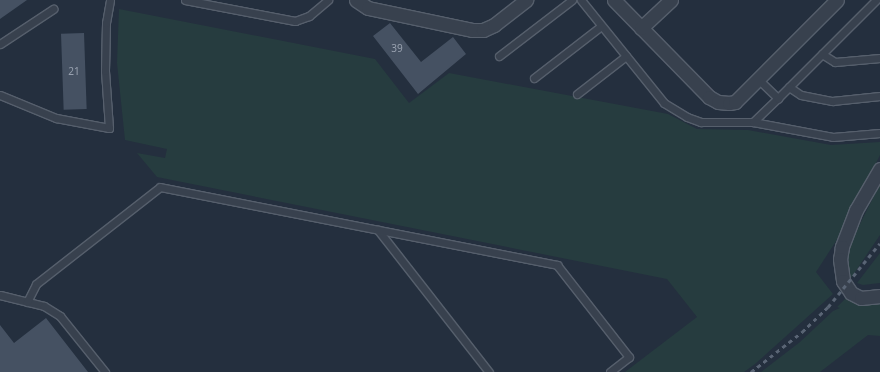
<!DOCTYPE html>
<html>
<head>
<meta charset="utf-8">
<style>
	body { margin:0 }
	#map { position:relative; width:880px; height:372px; overflow:hidden; background:#242f3e; font-family:"Noto Sans",sans-serif }
	div>[style] { position:absolute }
	.green>* { inset:0; background:#263c3f }
	.building>* { inset:0; background:#455162; transform-origin:0 0 }
	.roads { filter:drop-shadow(1px 0 #565f6c) drop-shadow(-1px 0 #565f6c) drop-shadow(0 1px #565f6c) drop-shadow(0 -1px #565f6c) }
	.service>* { height:7px; margin:-3.5px; padding:0 3.5px; transform-origin:3.5px; border-radius:3.5px; background:#38414e }
	.minor>* { height:13px; margin:-6.5px; padding:0 6.5px; transform-origin:6.5px; border-radius:6.5px; background:#38414e }
	.rail>* { height:3px; margin-top:-1.5px; transform-origin:0; background:repeating-linear-gradient(90deg,#5a6575 0 4px,transparent 0 8px) }
	span { translate:-50% -50%; white-space:nowrap; text-align:center; line-height:1.15; -webkit-text-stroke:3px #1d2633; paint-order:stroke }
	.number-label { font-size:10px; color:#98a1af }
	.number-label span { -webkit-text-stroke-width:0 }
</style>
</head>
<body>
<div id="map">
	<div class="green">
		<div style="clip-path:polygon(119px 9px,375px 59px,409px 103px,449px 73px,668px 114px,697px 129px,748px 130px,831px 145px,880px 142px,880px 155px,840px 235px,816px 272px,833px 294px,755px 364px,744px 372px,625px 372px,697px 317px,667px 279px,157px 177px,137px 153px,165px 158px,167px 149px,125px 140px,117px 63px)"></div>
		<div style="clip-path:polygon(880px 184px,880px 235px,851px 278px,847px 265px,850px 244px)"></div>
		<div style="clip-path:polygon(880px 253px,880px 283px,863px 285px,857px 283px)"></div>
		<div style="clip-path:polygon(846px 298px,880px 301px,880px 336px,868px 335px,820px 372px,761px 372px,800px 342px,833px 311px,840px 308px,837px 307px)"></div>
	</div>
	<div class="building">
		<div style="clip-path:polygon(0 0,27px 0,0 19px)"></div>
		<div style="clip-path:polygon(390px 23px,421px 62px,453px 37px,466px 54px,418px 94px,373px 36px)"></div>
		<div style="left:84px;top:33px;width:76px;height:23px;rotate:88deg"></div>
		<div style="clip-path:polygon(46px 318px,88px 372px,0 372px,0 325px,14px 343px)"></div>
	</div>
	<div class="roads">
		<div class="service">
			<div style="left:185px;top:0;width:112px;rotate:10.8deg"></div>
			<div style="left:295px;top:21px;width:15px;rotate:-20deg"></div>
			<div style="left:309px;top:16px;width:25px;rotate:-40deg"></div>
			<div style="left:581px;top:0;width:132px;rotate:51.1deg"></div>
			<div style="left:664px;top:103px;width:27px;rotate:31deg"></div>
			<div style="left:687px;top:117px;width:15px;rotate:20deg"></div>
			<div style="left:701px;top:122px;width:52px"></div>
			<div style="left:753px;top:122px;width:35px;rotate:-44deg"></div>
			<div style="left:0;top:44px;width:64px;rotate:-33.4deg"></div>
			<div style="left:822px;top:54px;width:15px;rotate:32deg"></div>
			<div style="left:835px;top:62px;width:45px;rotate:-5.1deg"></div>
			<div style="left:499px;top:56px;width:92px;rotate:-37.5deg"></div>
			<div style="left:534px;top:78px;width:85px;rotate:-37.8deg"></div>
			<div style="left:758px;top:79px;width:28px;rotate:44deg"></div>
			<div style="left:778px;top:98px;width:139px;rotate:-45deg"></div>
			<div style="left:789px;top:87px;width:14px;rotate:34deg"></div>
			<div style="left:801px;top:95px;width:32px;rotate:11deg"></div>
			<div style="left:832px;top:101px;width:48px;rotate:-5.9deg"></div>
			<div style="left:577px;top:94px;width:62px;rotate:-37.8deg"></div>
			<div style="left:0;top:95px;width:61px;rotate:22.3deg"></div>
			<div style="left:56px;top:118px;width:54px;rotate:10.7deg"></div>
			<div style="left:109px;top:128px;width:57px;rotate:-94deg"></div>
			<div style="left:105px;top:71px;width:48px;rotate:-88.8deg"></div>
			<div style="left:106px;top:23px;width:23px;rotate:-80deg"></div>
			<div style="left:753px;top:122px;width:81px;rotate:10.6deg"></div>
			<div style="left:833px;top:137px;width:47px;rotate:-4.9deg"></div>
			<div style="left:378px;top:230px;width:180px;rotate:52deg"></div>
			<div style="left:0;top:295px;width:45px;rotate:14deg"></div>
			<div style="left:44px;top:306px;width:19px;rotate:32deg"></div>
			<div style="left:60px;top:316px;width:72px;rotate:51.2deg"></div>
			<div style="left:27px;top:302px;width:20px;rotate:-63deg"></div>
			<div style="left:36px;top:284px;width:157px;rotate:-38deg"></div>
			<div style="left:160px;top:187px;width:405px;rotate:11.1deg"></div>
			<div style="left:557px;top:265px;width:117px;rotate:52deg"></div>
			<div style="left:629px;top:357px;width:24px;rotate:142deg"></div>
		</div>
		<div class="minor">
			<div style="left:356px;top:0;width:14px;rotate:34deg"></div>
			<div style="left:368px;top:8px;width:106px;rotate:11.9deg"></div>
			<div style="left:472px;top:30px;width:11px"></div>
			<div style="left:483px;top:30px;width:12px;rotate:-24deg"></div>
			<div style="left:494px;top:25px;width:41px;rotate:-38deg"></div>
			<div style="left:614px;top:0;width:136px;rotate:45.6deg"></div>
			<div style="left:709px;top:97px;width:10px;rotate:29deg"></div>
			<div style="left:718px;top:102px;width:11px;rotate:5deg"></div>
			<div style="left:729px;top:103px;width:6px;rotate:-9deg"></div>
			<div style="left:735px;top:102px;width:144px;rotate:-45deg"></div>
			<div style="left:641px;top:28px;width:41px;rotate:-43deg"></div>
			<div style="left:880px;top:169px;width:48px;rotate:120.3deg"></div>
			<div style="left:856px;top:210px;width:40px;rotate:111deg"></div>
			<div style="left:842px;top:247px;width:12px;rotate:99deg"></div>
			<div style="left:840px;top:259px;width:22px;rotate:82deg"></div>
			<div style="left:843px;top:281px;width:14px;rotate:56deg"></div>
			<div style="left:851px;top:293px;width:11px;rotate:27deg"></div>
			<div style="left:861px;top:298px;width:19px;rotate:-6deg"></div>
		</div>
	</div>
	<div class="rail">
		<div style="left:751px;top:372px;width:65px;rotate:-38.1deg"></div>
		<div style="left:802px;top:332px;width:36px;rotate:-44deg"></div>
		<div style="left:828px;top:307px;width:82px;rotate:-50.9deg"></div>
	</div>
	<div class="number-label">
		<span style="left:397px;top:49px">39</span>
		<span style="left:74px;top:72px">21</span>
	</div>
</div>
</body>
</html>
